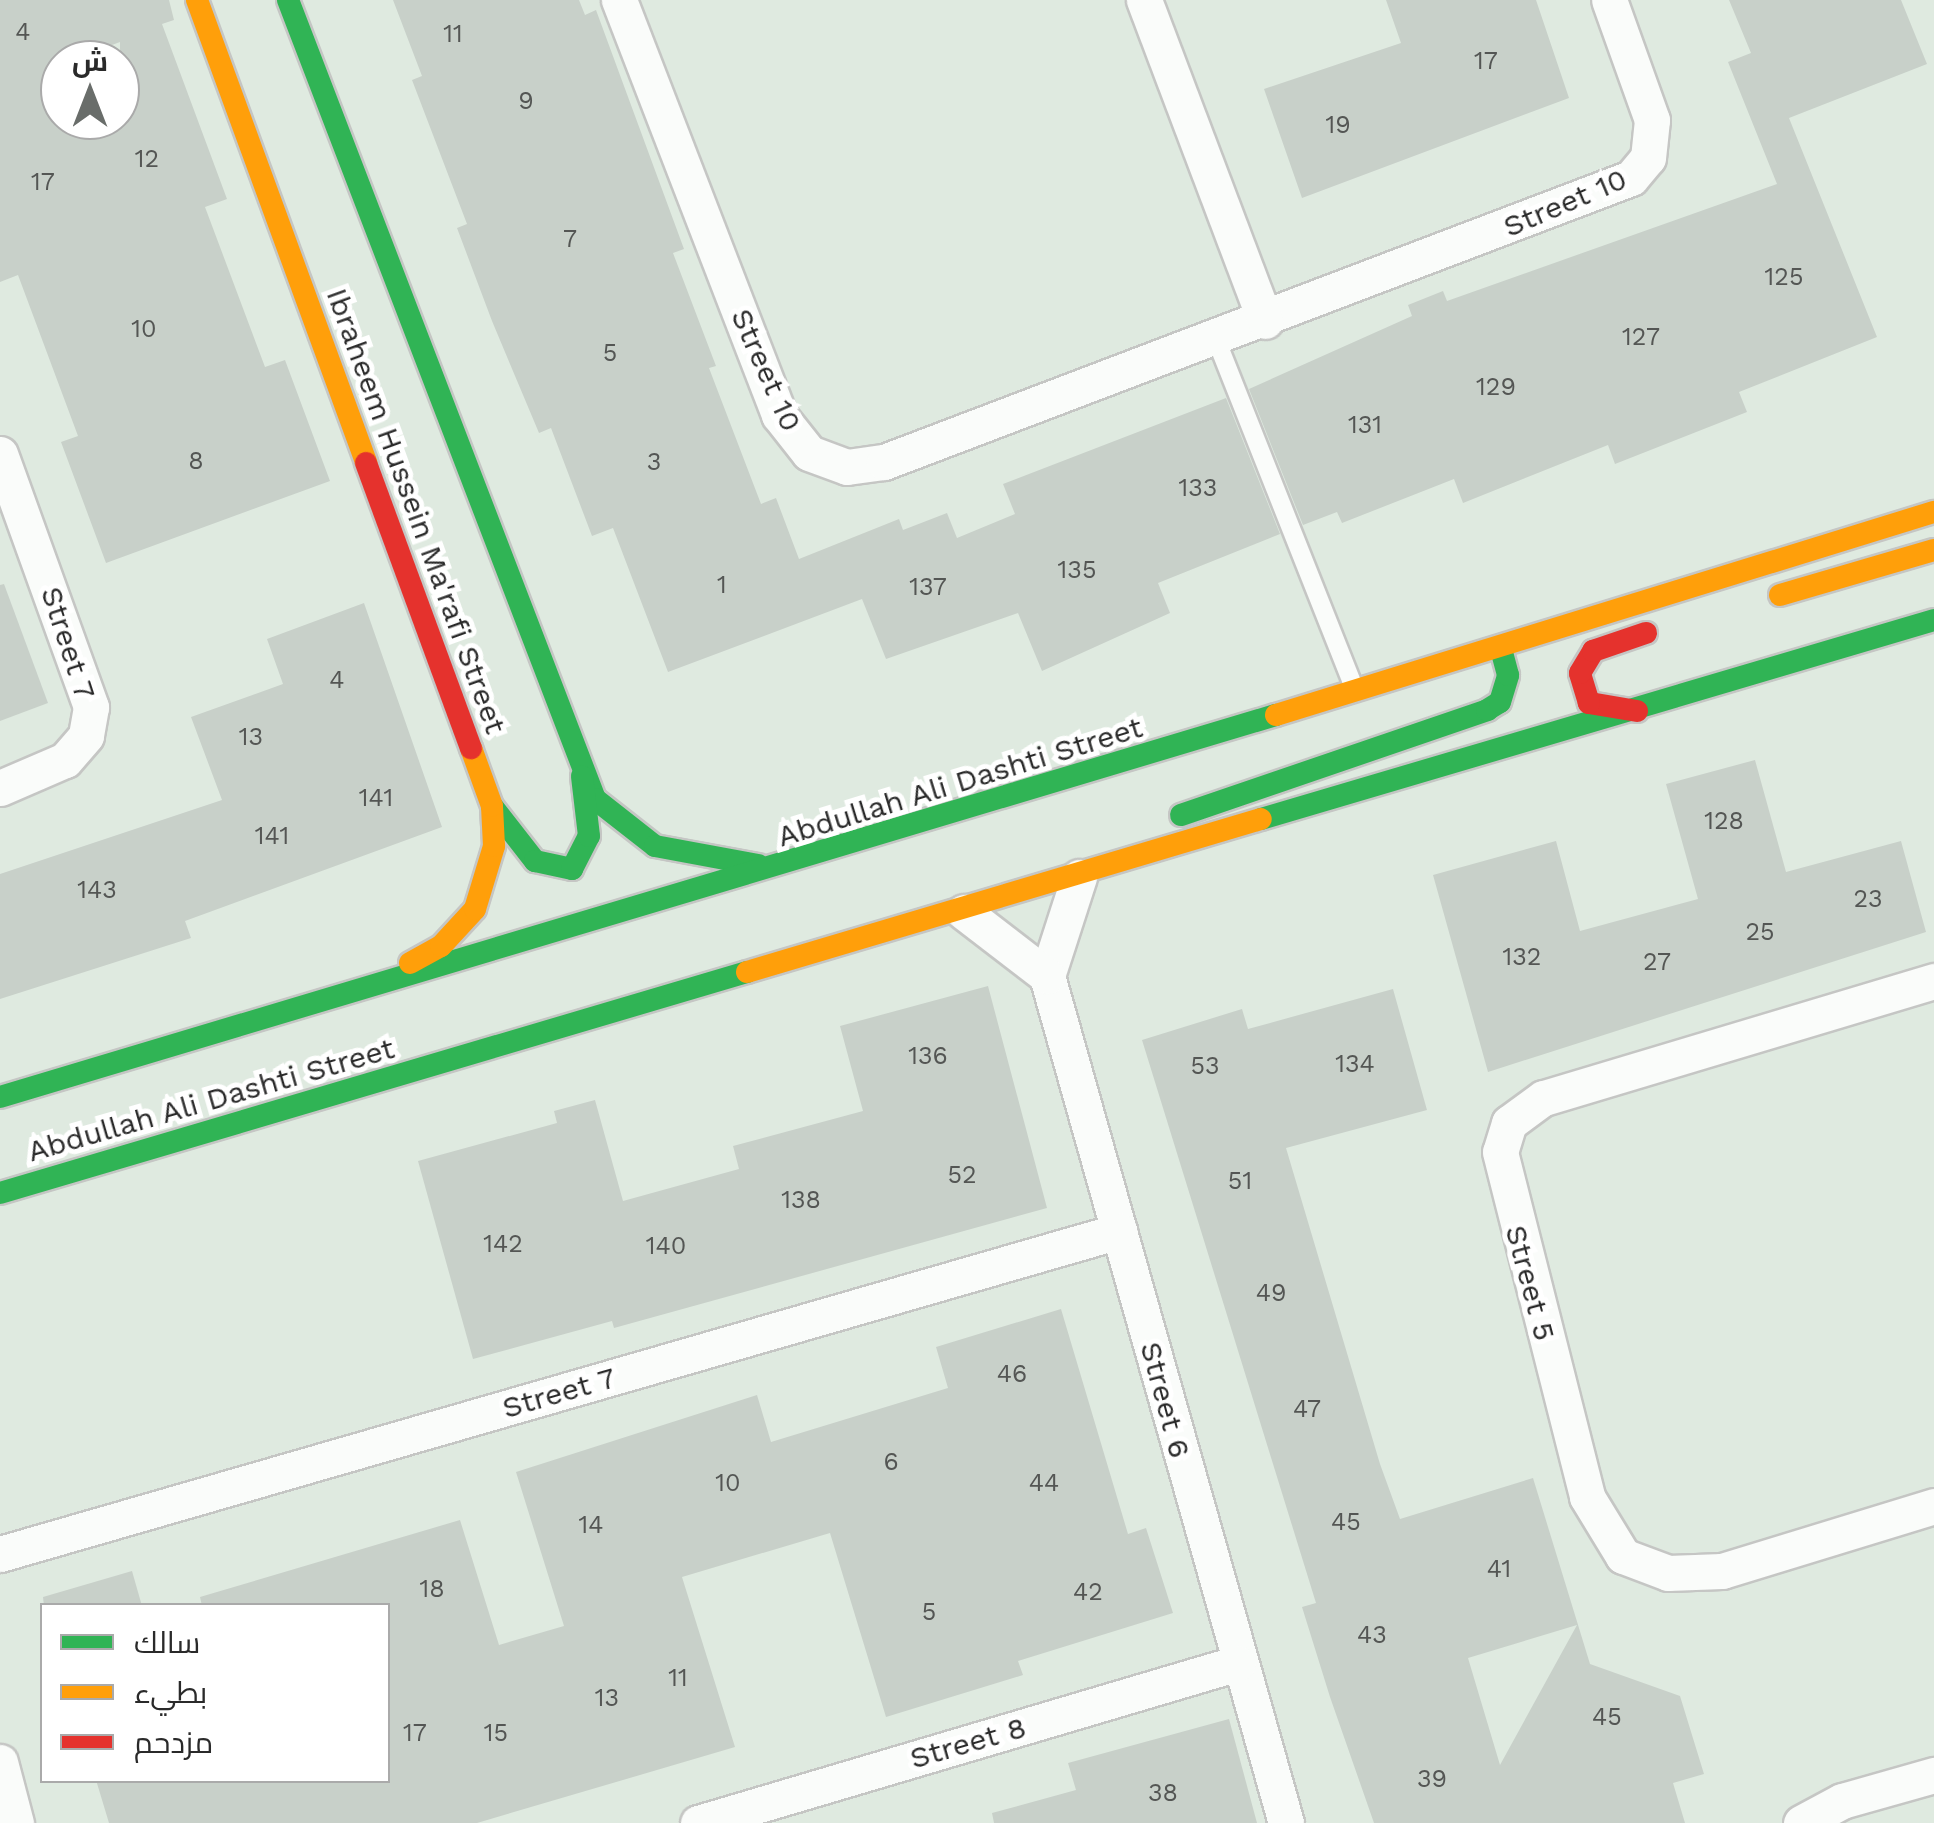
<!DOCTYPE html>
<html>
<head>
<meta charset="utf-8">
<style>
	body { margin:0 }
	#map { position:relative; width:1934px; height:1823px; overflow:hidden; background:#dfeae0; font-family:"Work Sans",Cairo,sans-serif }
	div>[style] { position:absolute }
	.building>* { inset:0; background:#c8d0c9 }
	.roads { filter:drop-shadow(2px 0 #c5c6c4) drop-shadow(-2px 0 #c5c6c4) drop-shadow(0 2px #c5c6c4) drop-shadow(0 -2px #c5c6c4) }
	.lane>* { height:18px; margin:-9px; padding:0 9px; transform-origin:9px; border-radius:9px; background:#fafcfa }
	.street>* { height:35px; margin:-17.5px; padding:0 17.5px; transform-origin:17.5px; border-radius:17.5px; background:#fafcfa }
	.fast>* { height:22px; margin:-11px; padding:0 11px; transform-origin:11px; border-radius:11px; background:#30b455 }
	.slow>* { height:22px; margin:-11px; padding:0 11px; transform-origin:11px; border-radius:11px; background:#ff9f0a }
	.jam>* { height:22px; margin:-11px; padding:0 11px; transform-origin:11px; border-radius:11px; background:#e5322d }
	span { translate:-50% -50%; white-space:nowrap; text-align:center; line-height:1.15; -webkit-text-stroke:10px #fff; paint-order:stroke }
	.number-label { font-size:25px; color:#545654 }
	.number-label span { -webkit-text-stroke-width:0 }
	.street-label { font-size:30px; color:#2a2a2a }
	.legend { position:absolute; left:40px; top:1603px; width:350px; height:180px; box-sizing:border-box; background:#fff; border:2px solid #aaa; margin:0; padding:12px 18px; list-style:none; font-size:30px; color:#2a2a2a }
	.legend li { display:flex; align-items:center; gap:20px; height:50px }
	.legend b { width:50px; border:2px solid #aaa }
	.north { position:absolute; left:40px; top:40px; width:100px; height:100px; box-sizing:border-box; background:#fff; border:2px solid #aaa; border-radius:50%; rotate:0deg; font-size:28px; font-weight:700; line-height:40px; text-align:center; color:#2a2a2a }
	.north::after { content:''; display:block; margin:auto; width:35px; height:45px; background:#696d6a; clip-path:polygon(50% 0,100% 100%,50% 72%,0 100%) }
</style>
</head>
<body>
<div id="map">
	<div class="building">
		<div style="clip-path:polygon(evenodd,0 0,169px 0,174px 20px,162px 24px,227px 199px,205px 207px,265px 367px,285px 360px,330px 481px,106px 563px,61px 442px,78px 436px,18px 275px,0 282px,0 0,120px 42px,120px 120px,60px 120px,45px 70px,120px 42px)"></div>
		<div style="clip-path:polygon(393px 0,579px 0,585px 15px,596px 10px,684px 249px,673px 253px,716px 366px,709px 368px,761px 504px,776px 498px,799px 559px,899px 519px,903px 530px,947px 513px,957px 538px,1015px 514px,1003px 484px,1226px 398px,1280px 534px,1158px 583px,1170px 613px,1042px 671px,1018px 613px,886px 659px,862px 599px,668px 672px,613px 528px,592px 536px,551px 428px,539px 433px,492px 321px,457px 228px,467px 224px,412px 80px,422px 76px)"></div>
		<div style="clip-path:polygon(1386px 0,1536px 0,1569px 98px,1302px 198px,1264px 89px,1401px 43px)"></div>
		<div style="clip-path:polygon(1729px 0,1901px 0,1927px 64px,1789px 118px,1877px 337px,1739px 392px,1747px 412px,1615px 464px,1608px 445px,1463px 503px,1454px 479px,1342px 523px,1337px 512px,1303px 525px,1249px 389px,1412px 316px,1408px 305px,1443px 291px,1447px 301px,1777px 184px,1728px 62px,1751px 53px)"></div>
		<div style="clip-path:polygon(4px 584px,48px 703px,0 721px,0 585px)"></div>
		<div style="clip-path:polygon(364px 603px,442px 827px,185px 921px,191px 938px,0 999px,0 874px,222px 800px,191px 717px,283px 684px,267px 639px)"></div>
		<div style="clip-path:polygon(1755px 760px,1786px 872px,1901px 841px,1926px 932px,1488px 1072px,1433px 875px,1556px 841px,1580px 931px,1698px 899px,1666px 784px)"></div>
		<div style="clip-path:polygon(988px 986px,1047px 1208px,614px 1328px,612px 1321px,473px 1359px,418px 1161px,557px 1123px,554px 1111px,595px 1100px,623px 1201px,739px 1169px,733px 1146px,863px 1111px,840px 1026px)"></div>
		<div style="clip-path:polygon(evenodd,1393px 989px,1427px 1110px,1286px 1148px,1380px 1464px,1400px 1519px,1533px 1478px,1590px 1664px,1680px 1696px,1704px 1774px,1673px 1783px,1685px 1823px,1374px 1823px,1330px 1697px,1302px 1607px,1316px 1603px,1142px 1040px,1242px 1009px,1248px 1029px,1393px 989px,1577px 1625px,1500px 1765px,1468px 1658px,1577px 1625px)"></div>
		<div style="clip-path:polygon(1061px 1309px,1128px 1534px,1146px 1528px,1173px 1613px,1018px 1661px,1023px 1675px,886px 1717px,830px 1533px,682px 1577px,735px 1747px,477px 1823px,109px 1823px,96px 1780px,388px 1780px,388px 1606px,202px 1606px,200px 1597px,460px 1520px,499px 1645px,564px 1626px,516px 1472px,757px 1395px,771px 1442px,948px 1388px,936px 1347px)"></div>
		<div style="clip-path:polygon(132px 1571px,142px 1606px,44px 1606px,43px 1597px)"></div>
		<div style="clip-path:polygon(1229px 1719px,1257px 1823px,994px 1823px,992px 1813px,1076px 1790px,1068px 1763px)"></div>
	</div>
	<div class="roads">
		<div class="lane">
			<div style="left:1216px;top:339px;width:374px;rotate:68.4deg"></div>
		</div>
		<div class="street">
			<div style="left:619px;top:0;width:445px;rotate:68.9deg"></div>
			<div style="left:779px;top:415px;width:48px;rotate:51.7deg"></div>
			<div style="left:809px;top:453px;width:40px;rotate:20.2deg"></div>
			<div style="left:847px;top:467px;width:37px;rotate:-8deg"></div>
			<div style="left:884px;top:462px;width:799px;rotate:-20.82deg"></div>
			<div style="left:1631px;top:178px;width:26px;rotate:-50deg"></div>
			<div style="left:1648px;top:158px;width:38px;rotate:-84deg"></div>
			<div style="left:1652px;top:120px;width:127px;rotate:-109.7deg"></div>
			<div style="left:1144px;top:0;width:343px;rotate:69.3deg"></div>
			<div style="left:0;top:454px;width:269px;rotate:70.2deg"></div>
			<div style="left:91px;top:707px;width:29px;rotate:100deg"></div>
			<div style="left:86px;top:736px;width:32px;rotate:131deg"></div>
			<div style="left:65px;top:760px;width:71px;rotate:156.7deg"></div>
			<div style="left:1079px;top:877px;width:104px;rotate:107.9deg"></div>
			<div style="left:1047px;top:976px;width:880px;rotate:74.24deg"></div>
			<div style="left:964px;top:912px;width:105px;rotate:37.6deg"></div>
			<div style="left:1934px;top:981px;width:408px;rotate:163.3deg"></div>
			<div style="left:1543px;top:1098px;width:42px;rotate:143.7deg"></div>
			<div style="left:1509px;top:1123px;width:30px;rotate:107deg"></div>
			<div style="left:1500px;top:1152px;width:356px;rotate:75.8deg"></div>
			<div style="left:1587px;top:1497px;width:69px;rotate:58.6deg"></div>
			<div style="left:1623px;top:1556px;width:48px;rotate:20.7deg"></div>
			<div style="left:1668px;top:1573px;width:54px;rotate:-2.1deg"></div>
			<div style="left:1722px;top:1571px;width:222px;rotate:-17deg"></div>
			<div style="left:0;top:1554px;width:1165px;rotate:-16.1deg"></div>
			<div style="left:0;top:1762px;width:63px;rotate:75.3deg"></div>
			<div style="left:698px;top:1823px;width:563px;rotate:-16.5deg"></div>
			<div style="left:1801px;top:1823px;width:47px;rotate:-28.2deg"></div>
			<div style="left:1842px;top:1801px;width:96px;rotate:-15.8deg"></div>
		</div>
		<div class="fast">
			<div style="left:288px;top:0;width:856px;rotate:68.98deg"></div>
			<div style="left:595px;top:799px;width:76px;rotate:38.1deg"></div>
			<div style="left:655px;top:846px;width:105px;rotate:10.5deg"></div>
			<div style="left:492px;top:806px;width:70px;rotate:52deg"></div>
			<div style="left:535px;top:861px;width:38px;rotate:12deg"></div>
			<div style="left:572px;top:869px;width:37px;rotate:-63deg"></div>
			<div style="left:589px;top:836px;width:60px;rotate:-96.7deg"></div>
			<div style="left:1181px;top:815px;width:324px;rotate:-18.9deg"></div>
			<div style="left:1487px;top:710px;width:15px;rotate:-32deg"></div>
			<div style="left:1500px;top:702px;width:28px;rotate:-73deg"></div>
			<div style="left:1508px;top:675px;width:28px;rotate:-105deg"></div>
			<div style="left:1261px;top:819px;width:702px;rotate:-16.47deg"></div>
			<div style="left:0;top:1097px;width:1332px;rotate:-16.67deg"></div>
			<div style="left:0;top:1193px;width:779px;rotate:-16.48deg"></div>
		</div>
		<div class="slow">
			<div style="left:197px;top:0;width:493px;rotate:69.9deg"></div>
			<div style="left:1780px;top:595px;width:160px;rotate:-16.3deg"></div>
			<div style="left:1276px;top:715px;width:689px;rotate:-17.15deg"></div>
			<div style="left:410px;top:963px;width:35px;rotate:-29deg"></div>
			<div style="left:441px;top:946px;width:50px;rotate:-47.4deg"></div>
			<div style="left:475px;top:909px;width:66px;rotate:-73.2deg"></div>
			<div style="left:494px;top:846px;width:40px;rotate:-92.9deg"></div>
			<div style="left:492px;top:806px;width:62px;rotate:-109.9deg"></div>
			<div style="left:747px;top:972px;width:536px;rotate:-16.58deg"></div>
		</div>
		<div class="jam">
			<div style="left:366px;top:463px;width:304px;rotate:69.8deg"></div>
			<div style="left:1637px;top:711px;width:49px;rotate:-170.5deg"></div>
			<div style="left:1589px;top:703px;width:31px;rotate:-107deg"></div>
			<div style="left:1580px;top:673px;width:26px;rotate:-59deg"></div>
			<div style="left:1593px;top:651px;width:56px;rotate:-18.8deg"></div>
		</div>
	</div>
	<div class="number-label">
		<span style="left:23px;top:32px">4</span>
		<span style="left:453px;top:34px">11</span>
		<span style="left:1486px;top:61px">17</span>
		<span style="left:526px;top:101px">9</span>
		<span style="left:1338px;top:125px">19</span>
		<span style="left:147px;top:159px">12</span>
		<span style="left:43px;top:182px">17</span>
		<span style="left:570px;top:239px">7</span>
		<span style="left:1784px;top:277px">125</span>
		<span style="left:144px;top:329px">10</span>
		<span style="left:1641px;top:337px">127</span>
		<span style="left:610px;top:353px">5</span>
		<span style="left:1496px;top:387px">129</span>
		<span style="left:1365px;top:425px">131</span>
		<span style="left:196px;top:461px">8</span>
		<span style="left:654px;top:462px">3</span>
		<span style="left:1198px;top:488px">133</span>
		<span style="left:1077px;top:570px">135</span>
		<span style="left:722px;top:585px">1</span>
		<span style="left:928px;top:587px">137</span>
		<span style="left:337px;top:680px">4</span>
		<span style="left:251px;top:737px">13</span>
		<span style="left:376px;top:798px">141</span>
		<span style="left:1724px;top:821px">128</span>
		<span style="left:272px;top:836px">141</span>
		<span style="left:97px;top:890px">143</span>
		<span style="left:1868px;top:899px">23</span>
		<span style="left:1760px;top:932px">25</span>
		<span style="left:1522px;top:957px">132</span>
		<span style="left:1657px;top:962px">27</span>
		<span style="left:928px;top:1056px">136</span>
		<span style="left:1355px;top:1064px">134</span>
		<span style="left:1205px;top:1066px">53</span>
		<span style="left:962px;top:1175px">52</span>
		<span style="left:1240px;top:1181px">51</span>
		<span style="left:801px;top:1200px">138</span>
		<span style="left:503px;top:1244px">142</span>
		<span style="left:666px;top:1246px">140</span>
		<span style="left:1271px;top:1293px">49</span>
		<span style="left:1012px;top:1374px">46</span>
		<span style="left:1307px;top:1409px">47</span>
		<span style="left:891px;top:1462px">6</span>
		<span style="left:728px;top:1483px">10</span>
		<span style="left:1044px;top:1483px">44</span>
		<span style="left:1346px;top:1522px">45</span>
		<span style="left:591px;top:1525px">14</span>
		<span style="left:1499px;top:1569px">41</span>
		<span style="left:432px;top:1589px">18</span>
		<span style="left:1088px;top:1592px">42</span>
		<span style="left:929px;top:1612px">5</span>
		<span style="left:1372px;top:1635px">43</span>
		<span style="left:678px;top:1678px">11</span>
		<span style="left:607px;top:1698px">13</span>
		<span style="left:1607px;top:1717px">45</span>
		<span style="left:415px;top:1733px">17</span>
		<span style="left:496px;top:1733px">15</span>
		<span style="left:1432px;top:1779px">39</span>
		<span style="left:1163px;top:1793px">38</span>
	</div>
	<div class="street-label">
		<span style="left:1565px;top:203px;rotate:-23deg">Street 10</span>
		<span style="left:766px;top:370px;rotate:66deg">Street 10</span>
		<span style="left:416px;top:511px;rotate:70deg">Ibraheem Hussein Ma'rafi Street</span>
		<span style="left:68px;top:643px;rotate:72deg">Street 7</span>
		<span style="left:960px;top:782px;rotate:-17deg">Abdullah Ali Dashti Street</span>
		<span style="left:211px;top:1100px;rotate:-16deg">Abdullah Ali Dashti Street</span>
		<span style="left:1530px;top:1283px;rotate:75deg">Street 5</span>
		<span style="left:559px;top:1393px;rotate:-16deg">Street 7</span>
		<span style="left:1165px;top:1400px;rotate:75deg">Street 6</span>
		<span style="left:968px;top:1743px;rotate:-16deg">Street 8</span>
	</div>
	<ul class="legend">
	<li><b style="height:12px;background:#30b455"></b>سالك</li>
	<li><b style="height:12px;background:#ff9f0a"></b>بطيء</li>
	<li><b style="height:12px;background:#e5322d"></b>مزدحم</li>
	</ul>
	<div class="north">ش</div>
</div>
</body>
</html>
